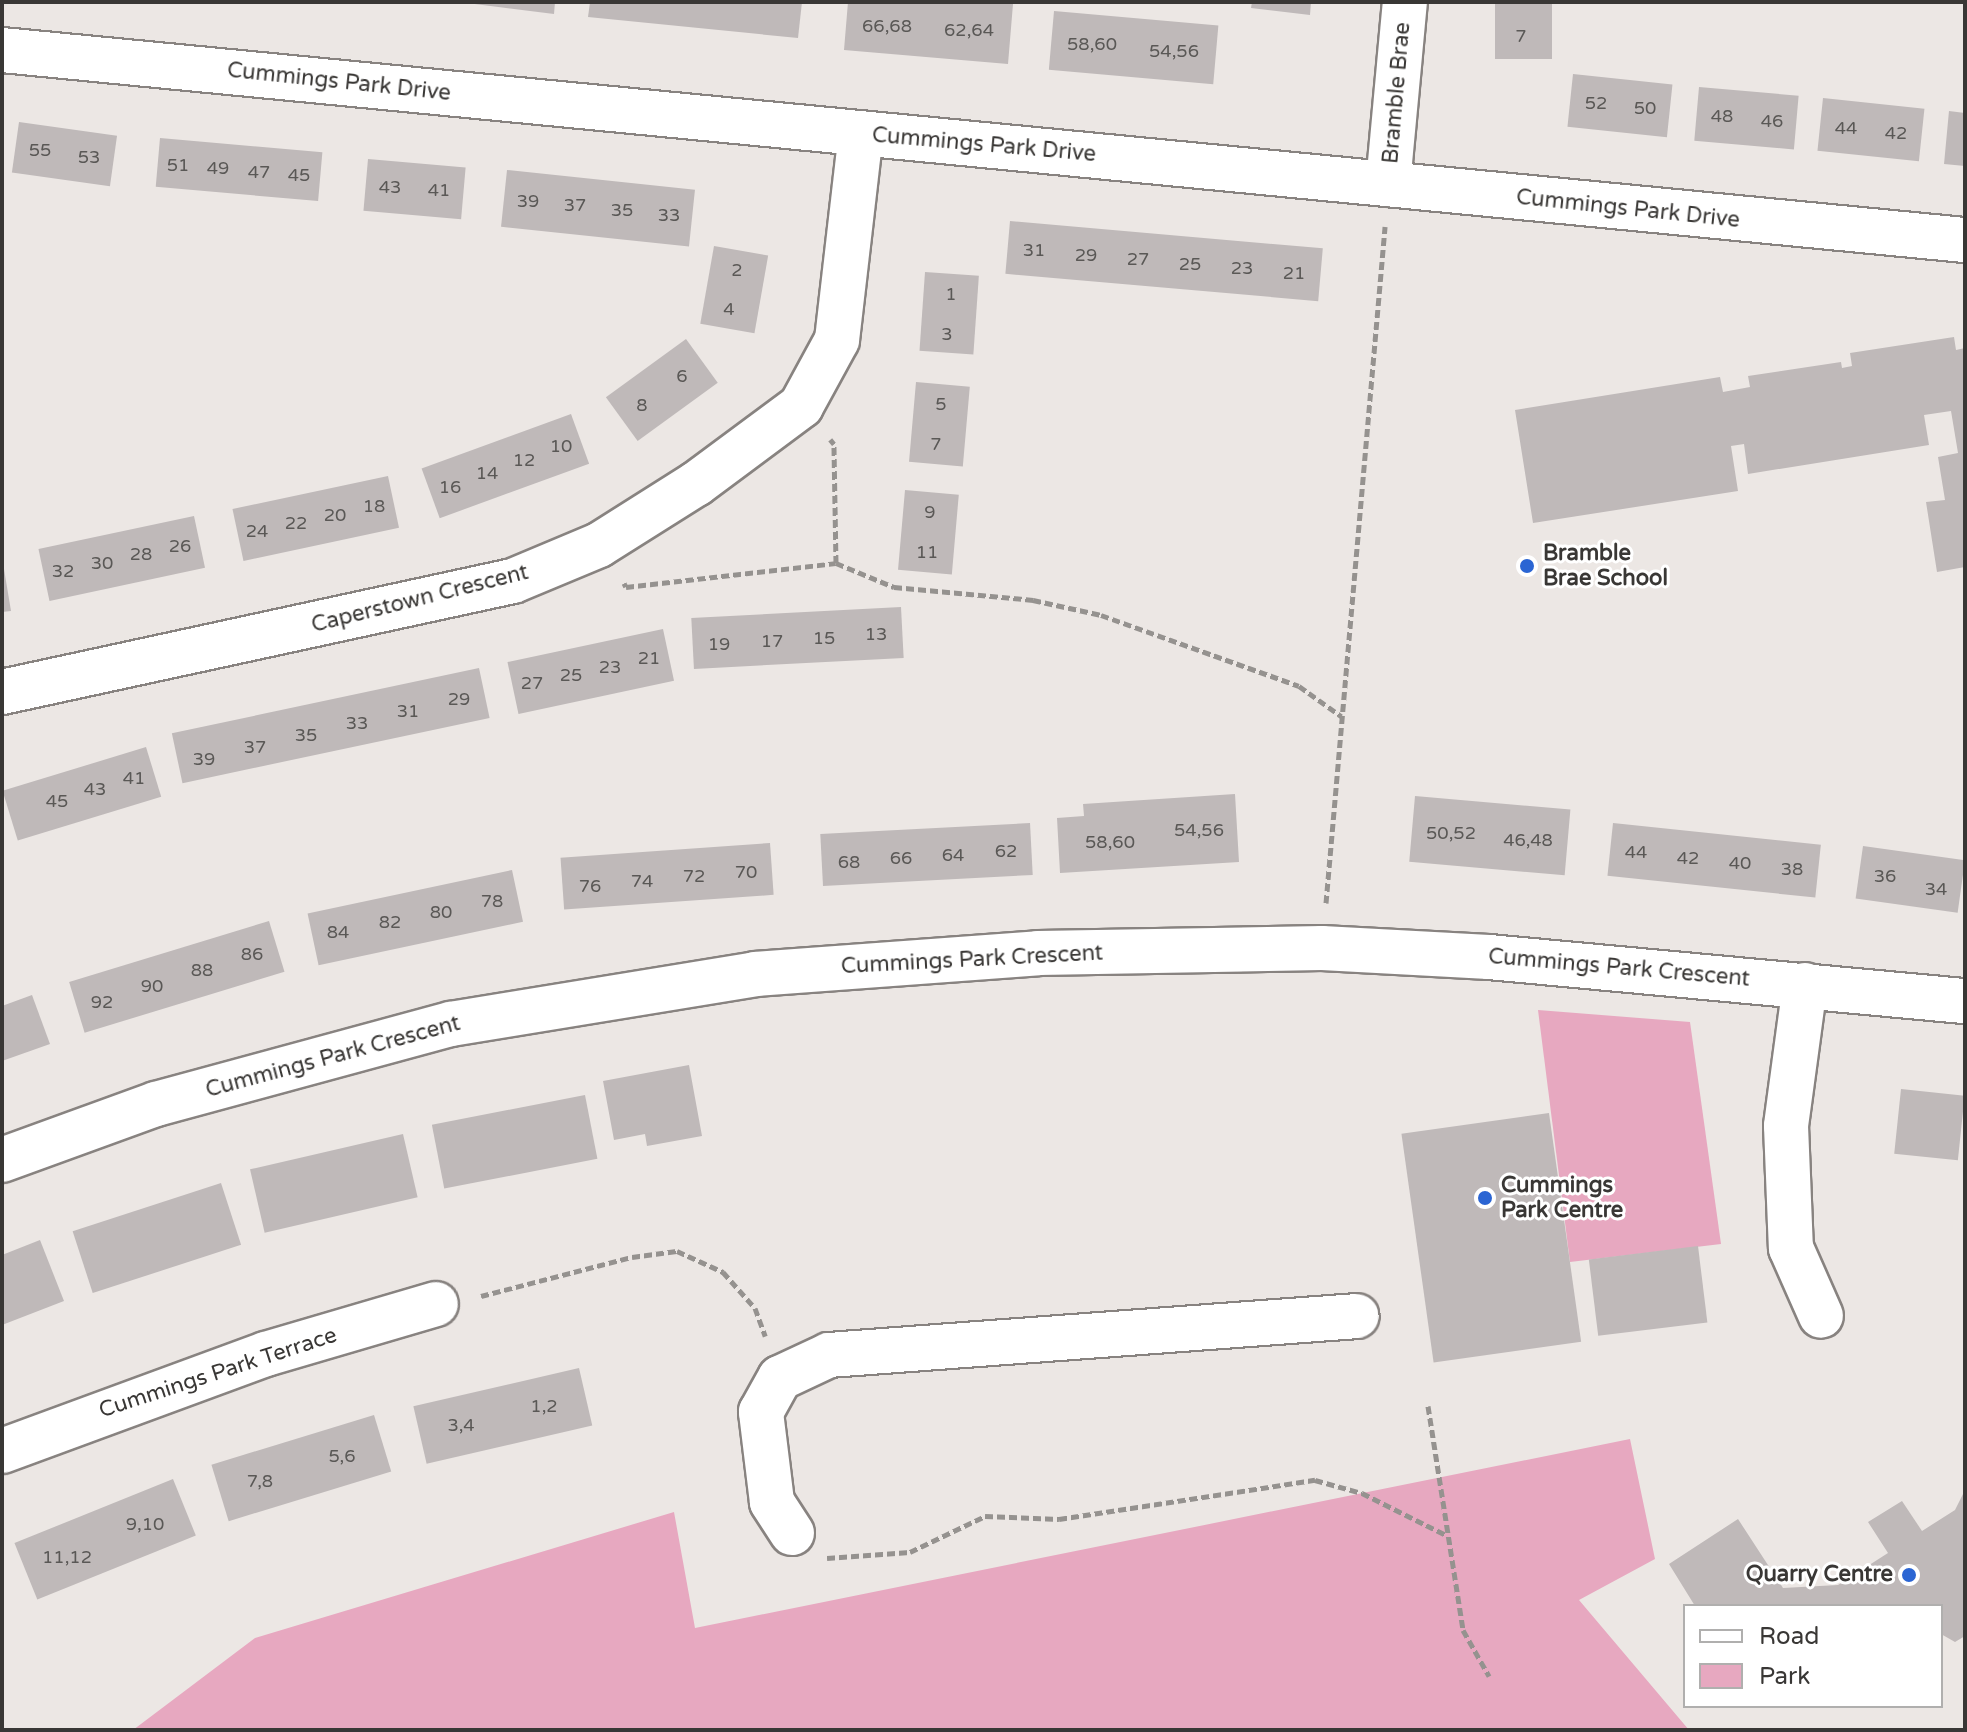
<!DOCTYPE html>
<html>
<head>
<meta charset="utf-8">
<style>
	body { margin:0 }
	#map { position:relative; width:1967px; height:1732px; overflow:hidden; background:#ece7e4; font-family:"Varela Round",sans-serif }
	div>[style] { position:absolute }
	.green>* { inset:0; background:#e7a8c0 }
	.building>* { inset:0; background:#bfb9b9; transform-origin:0 0 }
	.path>* { height:5px; margin-top:-2.5px; transform-origin:0; background:repeating-linear-gradient(90deg,#95928f 0 8px,transparent 0 12px) }
	.roads { filter:drop-shadow(2px 0 #888380) drop-shadow(-2px 0 #888380) drop-shadow(0 2px #888380) drop-shadow(0 -2px #888380) }
	.minor>* { height:44px; margin:-22px; padding:0 22px; transform-origin:22px; border-radius:22px; background:#fff }
	.dots>* { width:22px; height:22px; translate:-50% -50%; box-sizing:border-box; border:4px solid #fff; border-radius:50% }
	span { translate:-50% -50%; white-space:nowrap; text-align:center; line-height:1.15; -webkit-text-stroke:6px #fff; paint-order:stroke }
	.number-label { font-size:18px; color:#5a5856 }
	.number-label span { -webkit-text-stroke-width:0 }
	.street-label { font-size:22px; color:#393735 }
	.poi-label { font-size:22px; color:#393735; font-weight:700 }
	.left { translate:0 -50%; text-align:left }
	.right { translate:-100% -50%; text-align:right }
	.frame { position:absolute; inset:0; border:4px solid #393735; pointer-events:none }
	.legend { position:absolute; left:1683px; top:1604px; width:260px; height:104px; box-sizing:border-box; background:#fff; border:2px solid #b0afae; margin:0; padding:10px 14px; list-style:none; font-size:24px; color:#393735 }
	.legend li { display:flex; align-items:center; gap:16px; height:40px }
	.legend b { width:40px; border:2px solid #b0afae }
</style>
</head>
<body>
<div id="map">
	<div class="green">
		<div style="clip-path:polygon(1538px 1010px,1690px 1022px,1721px 1244px,1570px 1262px)"></div>
		<div style="clip-path:polygon(1630px 1439px,1655px 1559px,1579px 1600px,1689px 1730px,133px 1730px,255px 1638px,674px 1512px,695px 1628px)"></div>
	</div>
	<div class="building">
		<div style="clip-path:polygon(459px 2px,555px 2px,554px 14px)"></div>
		<div style="clip-path:polygon(590px 2px,802px 2px,798px 38px,588px 17px)"></div>
		<div style="clip-path:polygon(848px 2px,1013px 4px,1008px 64px,844px 50px)"></div>
		<div style="clip-path:polygon(1252px 2px,1311px 2px,1310px 15px,1251px 8px)"></div>
		<div style="left:1495px;top:2px;width:57px;height:57px"></div>
		<div style="left:1054px;top:11px;width:165px;height:59px;rotate:5deg"></div>
		<div style="left:1573px;top:74px;width:100px;height:53px;rotate:6deg"></div>
		<div style="left:1699px;top:87px;width:100px;height:54px;rotate:5deg"></div>
		<div style="left:1823px;top:98px;width:102px;height:53px;rotate:6deg"></div>
		<div style="clip-path:polygon(1949px 111px,1965px 113px,1965px 166px,1944px 164px)"></div>
		<div style="left:19px;top:122px;width:99px;height:51px;rotate:8deg"></div>
		<div style="left:160px;top:138px;width:163px;height:49px;rotate:5deg"></div>
		<div style="left:368px;top:159px;width:98px;height:52px;rotate:5deg"></div>
		<div style="left:507px;top:170px;width:189px;height:57px;rotate:6deg"></div>
		<div style="left:1010px;top:221px;width:314px;height:53px;rotate:5deg"></div>
		<div style="left:714px;top:246px;width:55px;height:79px;rotate:10deg"></div>
		<div style="left:925px;top:272px;width:54px;height:79px;rotate:4deg"></div>
		<div style="clip-path:polygon(1954px 337px,1956px 350px,1965px 348px,1965px 567px,1937px 572px,1926px 502px,1945px 500px,1938px 457px,1958px 453px,1951px 411px,1924px 415px,1929px 445px,1748px 474px,1744px 444px,1731px 446px,1738px 491px,1533px 523px,1515px 410px,1720px 377px,1723px 392px,1750px 387px,1748px 376px,1841px 362px,1842px 368px,1852px 366px,1850px 353px)"></div>
		<div style="left:686px;top:339px;width:54px;height:99px;rotate:54deg"></div>
		<div style="left:916px;top:382px;width:54px;height:80px;rotate:5deg"></div>
		<div style="left:571px;top:414px;width:53px;height:159px;rotate:70deg"></div>
		<div style="left:388px;top:476px;width:53px;height:159px;rotate:78deg"></div>
		<div style="left:905px;top:490px;width:54px;height:80px;rotate:5deg"></div>
		<div style="left:194px;top:516px;width:53px;height:159px;rotate:78deg"></div>
		<div style="clip-path:polygon(2px 557px,11px 611px,2px 612px)"></div>
		<div style="left:901px;top:607px;width:51px;height:210px;rotate:87deg"></div>
		<div style="left:663px;top:629px;width:53px;height:159px;rotate:78deg"></div>
		<div style="left:479px;top:668px;width:51px;height:314px;rotate:78deg"></div>
		<div style="left:146px;top:747px;width:52px;height:150px;rotate:73deg"></div>
		<div style="clip-path:polygon(1235px 794px,1239px 862px,1060px 873px,1057px 818px,1084px 816px,1083px 804px)"></div>
		<div style="left:1415px;top:796px;width:156px;height:66px;rotate:5deg"></div>
		<div style="left:1030px;top:823px;width:52px;height:210px;rotate:87deg"></div>
		<div style="left:1613px;top:823px;width:209px;height:53px;rotate:6deg"></div>
		<div style="left:770px;top:843px;width:52px;height:210px;rotate:86deg"></div>
		<div style="left:1863px;top:846px;width:103px;height:53px;rotate:8deg"></div>
		<div style="left:512px;top:870px;width:53px;height:209px;rotate:78deg"></div>
		<div style="left:269px;top:921px;width:53px;height:209px;rotate:73deg"></div>
		<div style="clip-path:polygon(32px 995px,50px 1044px,2px 1061px,2px 1006px)"></div>
		<div style="clip-path:polygon(689px 1065px,702px 1136px,647px 1146px,645px 1134px,614px 1140px,603px 1081px)"></div>
		<div style="left:1901px;top:1089px;width:64px;height:65px;rotate:6deg"></div>
		<div style="left:585px;top:1095px;width:65px;height:156px;rotate:79deg"></div>
		<div style="left:1549px;top:1113px;width:231px;height:149px;rotate:82deg"></div>
		<div style="left:403px;top:1134px;width:65px;height:157px;rotate:77deg"></div>
		<div style="left:221px;top:1183px;width:65px;height:156px;rotate:72deg"></div>
		<div style="clip-path:polygon(40px 1240px,64px 1301px,2px 1325px,2px 1255px)"></div>
		<div style="left:1698px;top:1246px;width:77px;height:110px;rotate:83deg"></div>
		<div style="left:579px;top:1368px;width:59px;height:170px;rotate:77deg"></div>
		<div style="left:374px;top:1415px;width:59px;height:170px;rotate:73deg"></div>
		<div style="left:173px;top:1479px;width:61px;height:171px;rotate:68deg"></div>
		<div style="clip-path:polygon(1965px 1490px,1965px 1636px,1955px 1642px,1941px 1634px,1941px 1606px,1695px 1606px,1669px 1564px,1738px 1519px,1783px 1588px,1838px 1585px,1888px 1553px,1868px 1522px,1902px 1501px,1922px 1531px,1955px 1510px)"></div>
	</div>
	<div class="path">
		<div style="left:836px;top:563px;width:63px;rotate:22.5deg"></div>
		<div style="left:894px;top:587px;width:140px;rotate:5.3deg"></div>
		<div style="left:1033px;top:600px;width:70px;rotate:12.4deg"></div>
		<div style="left:1101px;top:615px;width:210px;rotate:19.7deg"></div>
		<div style="left:1299px;top:686px;width:52px;rotate:35.5deg"></div>
		<div style="left:624px;top:583px;width:4px;rotate:63deg"></div>
		<div style="left:626px;top:587px;width:211px;rotate:-6.5deg"></div>
		<div style="left:836px;top:563px;width:119px;rotate:-91deg"></div>
		<div style="left:834px;top:444px;width:6px;rotate:-129deg"></div>
		<div style="left:1326px;top:903px;width:679px;rotate:-85.01deg"></div>
		<div style="left:481px;top:1296px;width:156px;rotate:-14.5deg"></div>
		<div style="left:632px;top:1257px;width:45px;rotate:-7.6deg"></div>
		<div style="left:677px;top:1251px;width:51px;rotate:24.5deg"></div>
		<div style="left:723px;top:1272px;width:48px;rotate:48.4deg"></div>
		<div style="left:755px;top:1308px;width:30px;rotate:70deg"></div>
		<div style="left:1428px;top:1406px;width:227px;rotate:81.1deg"></div>
		<div style="left:1463px;top:1630px;width:53px;rotate:60.5deg"></div>
		<div style="left:827px;top:1558px;width:83px;rotate:-4.1deg"></div>
		<div style="left:910px;top:1552px;width:83px;rotate:-25.6deg"></div>
		<div style="left:985px;top:1516px;width:74px;rotate:2.3deg"></div>
		<div style="left:1059px;top:1519px;width:259px;rotate:-8.7deg"></div>
		<div style="left:1315px;top:1480px;width:49px;rotate:15.5deg"></div>
		<div style="left:1362px;top:1493px;width:94px;rotate:26.6deg"></div>
	</div>
	<div class="roads">
		<div class="minor">
			<div style="left:2px;top:50px;width:1972px;rotate:5.53deg"></div>
			<div style="left:1388px;top:184px;width:183px;rotate:-84.7deg"></div>
			<div style="left:2px;top:692px;width:523px;rotate:-12.26deg"></div>
			<div style="left:513px;top:581px;width:93px;rotate:-22.7deg"></div>
			<div style="left:599px;top:545px;width:115px;rotate:-32.2deg"></div>
			<div style="left:696px;top:484px;width:131px;rotate:-36.6deg"></div>
			<div style="left:801px;top:406px;width:75px;rotate:-61.4deg"></div>
			<div style="left:837px;top:340px;width:208px;rotate:-83.4deg"></div>
			<div style="left:1805px;top:985px;width:142px;rotate:97.7deg"></div>
			<div style="left:1786px;top:1126px;width:122px;rotate:87.7deg"></div>
			<div style="left:1791px;top:1248px;width:74px;rotate:66.2deg"></div>
			<div style="left:2px;top:1160px;width:164px;rotate:-20deg"></div>
			<div style="left:156px;top:1104px;width:306px;rotate:-15.2deg"></div>
			<div style="left:451px;top:1024px;width:308px;rotate:-9.3deg"></div>
			<div style="left:755px;top:974px;width:284px;rotate:-4.2deg"></div>
			<div style="left:1038px;top:953px;width:284px;rotate:-1deg"></div>
			<div style="left:1322px;top:948px;width:167px;rotate:3.1deg"></div>
			<div style="left:1489px;top:957px;width:478px;rotate:5.3deg"></div>
			<div style="left:2px;top:1451px;width:281px;rotate:-20.2deg"></div>
			<div style="left:266px;top:1354px;width:177px;rotate:-16.4deg"></div>
			<div style="left:792px;top:1533px;width:37px;rotate:-123deg"></div>
			<div style="left:772px;top:1502px;width:91px;rotate:-97deg"></div>
			<div style="left:761px;top:1412px;width:39px;rotate:-61deg"></div>
			<div style="left:780px;top:1378px;width:54px;rotate:-25.1deg"></div>
			<div style="left:829px;top:1355px;width:529px;rotate:-4.22deg"></div>
		</div>
	</div>
	<div class="dots">
		<div style="left:1527px;top:566px;background:#2b65d3"></div>
		<div style="left:1485px;top:1198px;background:#2b65d3"></div>
		<div style="left:1909px;top:1575px;background:#2b65d3"></div>
	</div>
	<div class="number-label">
		<span style="left:887px;top:26px">66,68</span>
		<span style="left:969px;top:30px">62,64</span>
		<span style="left:1521px;top:36px">7</span>
		<span style="left:1092px;top:44px">58,60</span>
		<span style="left:1174px;top:51px">54,56</span>
		<span style="left:1596px;top:103px">52</span>
		<span style="left:1645px;top:108px">50</span>
		<span style="left:1722px;top:116px">48</span>
		<span style="left:1772px;top:121px">46</span>
		<span style="left:1846px;top:128px">44</span>
		<span style="left:1896px;top:133px">42</span>
		<span style="left:40px;top:150px">55</span>
		<span style="left:89px;top:157px">53</span>
		<span style="left:178px;top:165px">51</span>
		<span style="left:218px;top:168px">49</span>
		<span style="left:259px;top:172px">47</span>
		<span style="left:299px;top:175px">45</span>
		<span style="left:390px;top:187px">43</span>
		<span style="left:439px;top:190px">41</span>
		<span style="left:528px;top:201px">39</span>
		<span style="left:575px;top:205px">37</span>
		<span style="left:622px;top:210px">35</span>
		<span style="left:669px;top:215px">33</span>
		<span style="left:1034px;top:250px">31</span>
		<span style="left:1086px;top:255px">29</span>
		<span style="left:1138px;top:259px">27</span>
		<span style="left:1190px;top:264px">25</span>
		<span style="left:1242px;top:268px">23</span>
		<span style="left:737px;top:270px">2</span>
		<span style="left:1294px;top:273px">21</span>
		<span style="left:951px;top:294px">1</span>
		<span style="left:729px;top:309px">4</span>
		<span style="left:947px;top:334px">3</span>
		<span style="left:682px;top:376px">6</span>
		<span style="left:941px;top:404px">5</span>
		<span style="left:642px;top:405px">8</span>
		<span style="left:936px;top:444px">7</span>
		<span style="left:561px;top:446px">10</span>
		<span style="left:524px;top:460px">12</span>
		<span style="left:487px;top:473px">14</span>
		<span style="left:450px;top:487px">16</span>
		<span style="left:374px;top:506px">18</span>
		<span style="left:930px;top:512px">9</span>
		<span style="left:335px;top:515px">20</span>
		<span style="left:296px;top:523px">22</span>
		<span style="left:257px;top:531px">24</span>
		<span style="left:180px;top:546px">26</span>
		<span style="left:927px;top:552px">11</span>
		<span style="left:141px;top:554px">28</span>
		<span style="left:102px;top:563px">30</span>
		<span style="left:63px;top:571px">32</span>
		<span style="left:876px;top:634px">13</span>
		<span style="left:824px;top:638px">15</span>
		<span style="left:772px;top:641px">17</span>
		<span style="left:719px;top:644px">19</span>
		<span style="left:649px;top:658px">21</span>
		<span style="left:610px;top:667px">23</span>
		<span style="left:571px;top:675px">25</span>
		<span style="left:532px;top:683px">27</span>
		<span style="left:459px;top:699px">29</span>
		<span style="left:408px;top:711px">31</span>
		<span style="left:357px;top:723px">33</span>
		<span style="left:306px;top:735px">35</span>
		<span style="left:255px;top:747px">37</span>
		<span style="left:204px;top:759px">39</span>
		<span style="left:134px;top:778px">41</span>
		<span style="left:95px;top:789px">43</span>
		<span style="left:57px;top:801px">45</span>
		<span style="left:1199px;top:830px">54,56</span>
		<span style="left:1451px;top:833px">50,52</span>
		<span style="left:1528px;top:840px">46,48</span>
		<span style="left:1110px;top:842px">58,60</span>
		<span style="left:1006px;top:851px">62</span>
		<span style="left:1636px;top:852px">44</span>
		<span style="left:953px;top:855px">64</span>
		<span style="left:901px;top:858px">66</span>
		<span style="left:1688px;top:858px">42</span>
		<span style="left:849px;top:862px">68</span>
		<span style="left:1740px;top:863px">40</span>
		<span style="left:1792px;top:869px">38</span>
		<span style="left:746px;top:872px">70</span>
		<span style="left:694px;top:876px">72</span>
		<span style="left:1885px;top:876px">36</span>
		<span style="left:642px;top:881px">74</span>
		<span style="left:590px;top:886px">76</span>
		<span style="left:1936px;top:889px">34</span>
		<span style="left:492px;top:901px">78</span>
		<span style="left:441px;top:912px">80</span>
		<span style="left:390px;top:922px">82</span>
		<span style="left:338px;top:932px">84</span>
		<span style="left:252px;top:954px">86</span>
		<span style="left:202px;top:970px">88</span>
		<span style="left:152px;top:986px">90</span>
		<span style="left:102px;top:1002px">92</span>
		<span style="left:544px;top:1406px">1,2</span>
		<span style="left:461px;top:1425px">3,4</span>
		<span style="left:342px;top:1456px">5,6</span>
		<span style="left:260px;top:1481px">7,8</span>
		<span style="left:145px;top:1524px">9,10</span>
		<span style="left:67px;top:1557px">11,12</span>
	</div>
	<div class="street-label">
		<span style="left:339px;top:82px;rotate:6deg">Cummings Park Drive</span>
		<span style="left:1397px;top:93px;rotate:-85deg">Bramble Brae</span>
		<span style="left:984px;top:145px;rotate:5deg">Cummings Park Drive</span>
		<span style="left:1628px;top:209px;rotate:6deg">Cummings Park Drive</span>
		<span style="left:420px;top:599px;rotate:-14deg">Caperstown Crescent</span>
		<span style="left:972px;top:960px;rotate:-3deg">Cummings Park Crescent</span>
		<span style="left:1619px;top:968px;rotate:5deg">Cummings Park Crescent</span>
		<span style="left:333px;top:1057px;rotate:-15deg">Cummings Park Crescent</span>
		<span style="left:218px;top:1373px;rotate:-18deg">Cummings Park Terrace</span>
	</div>
	<div class="poi-label">
		<span class="left" style="left:1543px;top:566px">Bramble<br>Brae School</span>
		<span class="left" style="left:1501px;top:1198px">Cummings<br>Park Centre</span>
		<span class="right" style="left:1893px;top:1575px">Quarry Centre</span>
	</div>
	<div class="frame"></div>
	<ul class="legend">
	<li><b style="height:10px;background:#fff"></b>Road</li>
	<li><b style="height:22px;background:#e7a8c0"></b>Park</li>
	</ul>
</div>
</body>
</html>
